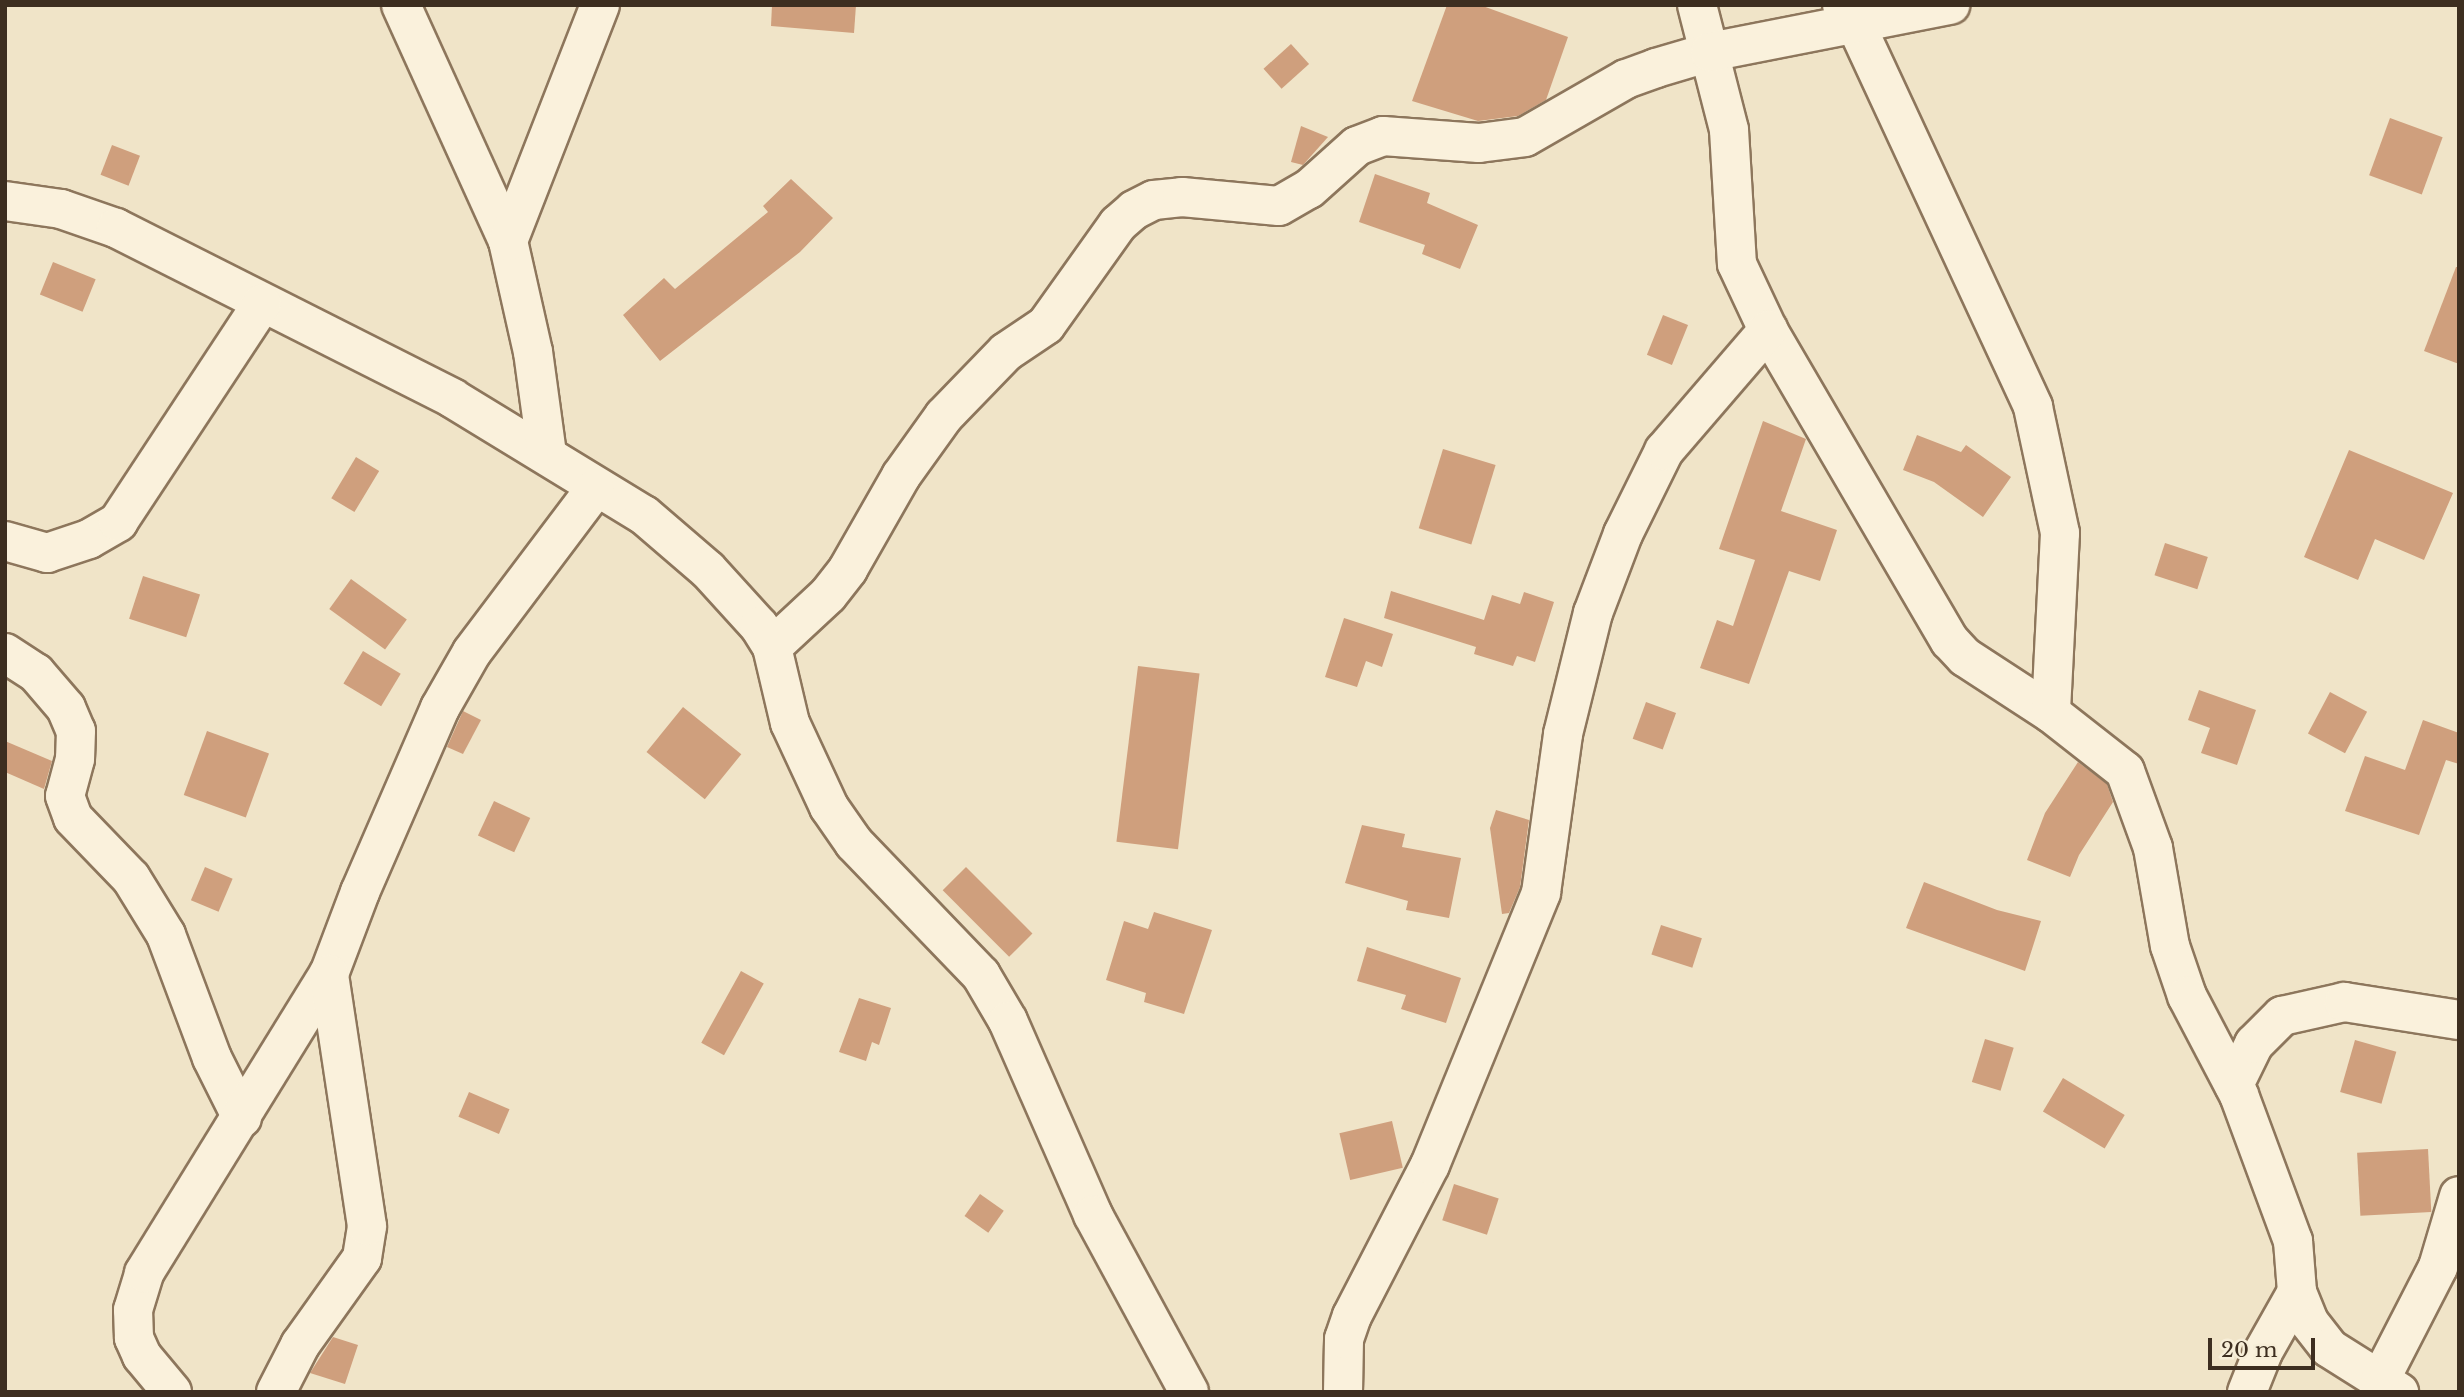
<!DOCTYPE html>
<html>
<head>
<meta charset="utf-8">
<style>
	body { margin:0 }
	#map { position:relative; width:2464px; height:1397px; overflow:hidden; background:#f0e4c8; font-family:"Libre Baskerville",serif }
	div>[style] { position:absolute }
	.building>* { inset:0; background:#cf9f7d; transform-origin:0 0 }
	.roads { filter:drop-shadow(2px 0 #8d765c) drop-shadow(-2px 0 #8d765c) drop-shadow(0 2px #8d765c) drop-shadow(0 -2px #8d765c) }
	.minor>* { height:38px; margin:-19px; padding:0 19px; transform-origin:19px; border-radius:19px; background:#faf1dc }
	span { translate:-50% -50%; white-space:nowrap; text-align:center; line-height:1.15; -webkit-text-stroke:5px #f7eed8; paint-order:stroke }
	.frame { position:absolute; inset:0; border:7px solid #3d2e20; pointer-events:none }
	.scale { position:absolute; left:2208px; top:1338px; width:107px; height:32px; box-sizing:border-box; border:4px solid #3d2e20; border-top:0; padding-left:9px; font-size:21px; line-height:24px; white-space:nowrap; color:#3d2e20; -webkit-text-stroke:5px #f7eed8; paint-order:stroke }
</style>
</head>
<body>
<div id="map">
	<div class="building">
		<div style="clip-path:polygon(772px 5px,856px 5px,854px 33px,771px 26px)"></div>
		<div style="clip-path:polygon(1447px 5px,1480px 5px,1568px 37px,1546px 100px,1518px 116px,1478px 121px,1412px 101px)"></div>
		<div style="left:1291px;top:44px;width:27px;height:37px;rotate:48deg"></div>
		<div style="left:2390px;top:118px;width:56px;height:61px;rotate:20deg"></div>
		<div style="clip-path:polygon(1301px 126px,1328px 137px,1303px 165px,1291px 162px)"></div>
		<div style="left:112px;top:145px;width:30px;height:32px;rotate:21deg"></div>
		<div style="clip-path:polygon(1375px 174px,1430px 193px,1427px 203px,1478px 225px,1460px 269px,1422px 254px,1425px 245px,1359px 222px)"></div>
		<div style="clip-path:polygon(791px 179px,833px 218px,800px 252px,660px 361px,623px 315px,664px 278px,675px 289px,768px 212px,763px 206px)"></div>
		<div style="left:53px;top:262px;width:46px;height:35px;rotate:22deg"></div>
		<div style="clip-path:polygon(2456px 267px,2459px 267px,2459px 364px,2424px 351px)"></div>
		<div style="left:1663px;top:315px;width:27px;height:43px;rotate:22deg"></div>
		<div style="clip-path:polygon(1763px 421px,1806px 439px,1781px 511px,1837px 530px,1820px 581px,1789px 571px,1749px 684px,1700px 668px,1717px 620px,1733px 626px,1755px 560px,1719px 549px)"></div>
		<div style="clip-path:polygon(1917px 435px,1961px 452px,1966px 445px,2011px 477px,1983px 517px,1934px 482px,1903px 470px)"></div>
		<div style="left:1443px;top:449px;width:55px;height:83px;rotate:17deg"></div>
		<div style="clip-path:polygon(2349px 450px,2453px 493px,2424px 560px,2375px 539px,2358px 580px,2304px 557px)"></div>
		<div style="left:356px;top:457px;width:27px;height:48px;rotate:31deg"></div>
		<div style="left:2165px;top:543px;width:45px;height:34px;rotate:18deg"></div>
		<div style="left:143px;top:576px;width:60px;height:45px;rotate:18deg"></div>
		<div style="left:351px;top:579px;width:69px;height:37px;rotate:36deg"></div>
		<div style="clip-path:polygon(1391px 591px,1484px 620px,1492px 595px,1520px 604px,1524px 592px,1554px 602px,1535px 662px,1517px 656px,1513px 666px,1474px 654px,1476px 647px,1384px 618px)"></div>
		<div style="clip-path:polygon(1344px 618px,1393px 634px,1382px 667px,1366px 661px,1357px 687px,1325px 677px)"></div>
		<div style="left:363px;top:651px;width:44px;height:38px;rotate:31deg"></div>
		<div style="left:1138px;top:666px;width:62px;height:177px;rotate:7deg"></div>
		<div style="clip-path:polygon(2199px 690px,2256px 710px,2237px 765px,2201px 753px,2210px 728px,2188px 720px)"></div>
		<div style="left:2330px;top:692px;width:42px;height:47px;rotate:28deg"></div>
		<div style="left:1646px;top:702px;width:32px;height:39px;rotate:20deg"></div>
		<div style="left:683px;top:707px;width:75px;height:58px;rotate:39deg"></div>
		<div style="clip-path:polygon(463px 711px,481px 720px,463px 754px,447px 747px)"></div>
		<div style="clip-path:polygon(2423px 720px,2459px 733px,2459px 764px,2446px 760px,2419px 835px,2345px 811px,2365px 756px,2405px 770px)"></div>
		<div style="left:207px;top:731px;width:66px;height:68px;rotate:20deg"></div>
		<div style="clip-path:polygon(5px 741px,52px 761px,44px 789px,5px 772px)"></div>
		<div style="clip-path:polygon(2078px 762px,2107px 784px,2113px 802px,2079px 855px,2070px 877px,2027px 860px,2045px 813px)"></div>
		<div style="left:494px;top:801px;width:40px;height:38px;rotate:25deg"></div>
		<div style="clip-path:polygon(1496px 810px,1529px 820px,1520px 887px,1509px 913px,1502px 914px,1490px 828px)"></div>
		<div style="clip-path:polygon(1362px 825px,1405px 834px,1402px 847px,1461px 858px,1449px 918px,1406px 910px,1408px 901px,1345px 883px)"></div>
		<div style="left:205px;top:867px;width:30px;height:36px;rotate:23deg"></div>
		<div style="left:966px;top:867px;width:94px;height:33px;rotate:45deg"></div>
		<div style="clip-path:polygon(1924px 882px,1997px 910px,2041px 921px,2025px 971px,1906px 928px)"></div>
		<div style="clip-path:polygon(1154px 912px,1212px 930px,1184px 1014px,1144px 1002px,1146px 993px,1106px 980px,1124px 921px,1148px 929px)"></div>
		<div style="left:1661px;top:925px;width:43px;height:31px;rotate:18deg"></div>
		<div style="clip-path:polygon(1367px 947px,1461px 978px,1446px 1023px,1401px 1009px,1406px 995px,1357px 981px)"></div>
		<div style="left:741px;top:971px;width:26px;height:82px;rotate:29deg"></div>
		<div style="clip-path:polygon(859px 998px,891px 1008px,879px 1045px,872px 1042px,866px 1061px,839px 1052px)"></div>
		<div style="left:1985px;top:1039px;width:30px;height:45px;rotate:17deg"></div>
		<div style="left:2355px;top:1040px;width:43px;height:54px;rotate:16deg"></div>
		<div style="left:2063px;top:1078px;width:72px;height:39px;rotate:31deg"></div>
		<div style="left:469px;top:1092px;width:44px;height:27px;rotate:23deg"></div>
		<div style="left:1392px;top:1121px;width:48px;height:54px;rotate:77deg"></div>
		<div style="left:2428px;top:1149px;width:63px;height:71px;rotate:87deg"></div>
		<div style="left:1454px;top:1184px;width:47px;height:38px;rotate:18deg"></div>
		<div style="left:980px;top:1194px;width:29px;height:27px;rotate:35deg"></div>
		<div style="clip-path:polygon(333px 1337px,358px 1345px,345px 1384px,310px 1373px)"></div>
	</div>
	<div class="roads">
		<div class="minor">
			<div style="left:401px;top:5px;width:259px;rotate:65.6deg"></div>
			<div style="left:1697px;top:5px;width:129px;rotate:75.6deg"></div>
			<div style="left:1729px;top:130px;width:134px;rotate:86.6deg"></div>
			<div style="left:1737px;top:264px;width:73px;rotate:64.8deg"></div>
			<div style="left:1768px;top:330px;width:360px;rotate:59.7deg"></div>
			<div style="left:1950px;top:641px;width:22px;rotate:47deg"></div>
			<div style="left:1965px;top:657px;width:103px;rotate:33.1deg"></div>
			<div style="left:2051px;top:713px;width:94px;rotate:38.1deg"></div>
			<div style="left:2125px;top:771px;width:82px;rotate:70deg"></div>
			<div style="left:2153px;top:848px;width:99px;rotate:80.2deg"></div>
			<div style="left:2170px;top:946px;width:53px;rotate:71.2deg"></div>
			<div style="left:2187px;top:996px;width:112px;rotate:62.3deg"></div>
			<div style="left:2239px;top:1095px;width:156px;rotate:69.7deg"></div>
			<div style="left:2293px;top:1241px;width:51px;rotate:85.5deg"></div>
			<div style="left:2297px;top:1292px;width:32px;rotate:68deg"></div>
			<div style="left:2309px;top:1322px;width:33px;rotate:52deg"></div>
			<div style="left:2329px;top:1348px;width:83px;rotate:32.2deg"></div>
			<div style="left:1842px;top:5px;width:24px;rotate:55deg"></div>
			<div style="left:1856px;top:25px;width:421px;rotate:65.1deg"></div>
			<div style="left:2033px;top:407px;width:129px;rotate:77.9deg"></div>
			<div style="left:2060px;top:533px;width:180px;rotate:92.9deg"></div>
			<div style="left:5px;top:201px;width:57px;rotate:8.1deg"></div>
			<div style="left:61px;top:209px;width:58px;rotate:19.1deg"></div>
			<div style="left:116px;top:228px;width:377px;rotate:26.8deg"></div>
			<div style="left:452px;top:398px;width:225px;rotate:31.4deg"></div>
			<div style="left:644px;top:515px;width:84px;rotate:40.7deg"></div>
			<div style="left:708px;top:570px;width:76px;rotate:47.7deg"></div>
			<div style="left:759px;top:626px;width:25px;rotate:58deg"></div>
			<div style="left:772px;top:647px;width:78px;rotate:76.7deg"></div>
			<div style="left:790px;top:723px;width:93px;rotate:65.1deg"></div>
			<div style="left:829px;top:807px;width:44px;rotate:55.2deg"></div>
			<div style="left:854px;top:843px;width:183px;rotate:46.1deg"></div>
			<div style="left:981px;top:975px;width:53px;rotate:59.6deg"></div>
			<div style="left:1008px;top:1021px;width:212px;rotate:66.3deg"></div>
			<div style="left:1093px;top:1215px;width:201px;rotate:61.5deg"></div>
			<div style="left:547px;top:454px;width:103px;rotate:-97.8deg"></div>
			<div style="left:533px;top:352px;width:114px;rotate:-102.7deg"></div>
			<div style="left:508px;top:241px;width:253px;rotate:-68.7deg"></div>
			<div style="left:5px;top:541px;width:44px;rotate:15.9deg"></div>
			<div style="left:47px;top:553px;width:44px;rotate:-18.4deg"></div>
			<div style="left:89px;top:539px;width:34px;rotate:-30deg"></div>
			<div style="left:118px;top:522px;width:261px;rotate:-56.6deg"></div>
			<div style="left:772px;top:647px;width:76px;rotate:-42.9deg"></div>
			<div style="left:828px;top:595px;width:33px;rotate:-52deg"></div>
			<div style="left:848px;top:569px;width:107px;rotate:-60.3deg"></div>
			<div style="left:901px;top:476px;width:74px;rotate:-54.4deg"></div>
			<div style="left:944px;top:416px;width:89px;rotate:-45.9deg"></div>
			<div style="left:1006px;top:352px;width:48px;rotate:-34deg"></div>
			<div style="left:1046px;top:325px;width:124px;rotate:-54.5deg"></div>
			<div style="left:1118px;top:224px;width:21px;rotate:-41deg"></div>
			<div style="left:1134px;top:210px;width:22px;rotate:-27deg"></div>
			<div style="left:1154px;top:200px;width:28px;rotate:-6deg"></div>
			<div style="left:1182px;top:197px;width:97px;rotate:5.3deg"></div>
			<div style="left:1279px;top:206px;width:34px;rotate:-30deg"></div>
			<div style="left:1309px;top:189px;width:64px;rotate:-41.9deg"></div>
			<div style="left:1357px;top:146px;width:28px;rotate:-21deg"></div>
			<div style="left:1383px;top:136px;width:96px;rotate:4.2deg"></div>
			<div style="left:1479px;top:143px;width:46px;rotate:-7.4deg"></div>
			<div style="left:1525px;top:137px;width:116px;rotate:-29.9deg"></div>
			<div style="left:1626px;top:79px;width:32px;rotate:-20deg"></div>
			<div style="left:1656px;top:68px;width:56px;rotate:-16.5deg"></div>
			<div style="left:1710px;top:52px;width:245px;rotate:-11.1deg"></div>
			<div style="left:5px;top:653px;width:37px;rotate:33deg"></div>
			<div style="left:36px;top:673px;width:46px;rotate:49.4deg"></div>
			<div style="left:66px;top:708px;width:25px;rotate:67deg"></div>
			<div style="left:76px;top:731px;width:28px;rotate:92deg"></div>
			<div style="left:75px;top:759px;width:38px;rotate:105deg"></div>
			<div style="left:65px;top:796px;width:23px;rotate:70deg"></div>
			<div style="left:73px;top:818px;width:83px;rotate:46deg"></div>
			<div style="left:131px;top:878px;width:67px;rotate:58.4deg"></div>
			<div style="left:166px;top:935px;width:131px;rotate:69.5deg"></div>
			<div style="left:212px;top:1058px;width:67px;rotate:63.4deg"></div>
			<div style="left:2234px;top:1085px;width:46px;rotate:-64deg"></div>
			<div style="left:2254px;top:1044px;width:40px;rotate:-45deg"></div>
			<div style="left:2282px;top:1016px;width:64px;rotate:-12.7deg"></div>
			<div style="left:2344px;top:1002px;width:116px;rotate:8.9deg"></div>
			<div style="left:2380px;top:1380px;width:127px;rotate:-62.8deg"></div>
			<div style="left:2438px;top:1267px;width:74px;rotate:-73.5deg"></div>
			<div style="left:172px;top:1392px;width:47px;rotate:-129.8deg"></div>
			<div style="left:142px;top:1356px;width:20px;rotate:-114deg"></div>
			<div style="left:134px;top:1338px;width:28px;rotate:-92deg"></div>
			<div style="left:133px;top:1310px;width:39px;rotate:-73deg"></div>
			<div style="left:144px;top:1273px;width:352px;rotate:-58.3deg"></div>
			<div style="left:329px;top:974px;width:88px;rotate:-69.3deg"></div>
			<div style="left:360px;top:892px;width:201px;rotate:-66.5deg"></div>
			<div style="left:440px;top:708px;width:64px;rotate:-60.3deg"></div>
			<div style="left:472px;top:652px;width:204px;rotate:-53deg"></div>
			<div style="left:276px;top:1392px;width:53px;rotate:-62.9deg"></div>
			<div style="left:300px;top:1345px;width:107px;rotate:-54.5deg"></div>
			<div style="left:362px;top:1258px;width:32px;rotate:-81deg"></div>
			<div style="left:367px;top:1226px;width:255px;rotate:-98.6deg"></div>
			<div style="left:1343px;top:1392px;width:53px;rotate:-88.9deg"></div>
			<div style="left:1344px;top:1339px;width:24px;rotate:-71deg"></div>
			<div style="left:1352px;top:1316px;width:170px;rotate:-62.7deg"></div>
			<div style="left:1430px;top:1165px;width:294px;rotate:-67.8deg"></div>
			<div style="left:1541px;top:893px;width:161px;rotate:-82.1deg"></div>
			<div style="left:1563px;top:734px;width:125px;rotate:-76.1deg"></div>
			<div style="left:1593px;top:613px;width:85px;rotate:-69.2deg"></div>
			<div style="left:1623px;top:534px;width:93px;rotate:-63.7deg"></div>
			<div style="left:1664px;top:451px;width:160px;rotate:-49.3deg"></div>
			<div style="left:2247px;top:1392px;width:43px;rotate:-68.2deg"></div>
			<div style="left:2263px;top:1352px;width:69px;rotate:-60.5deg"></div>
		</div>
	</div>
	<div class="frame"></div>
	<div class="scale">20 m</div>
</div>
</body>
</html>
